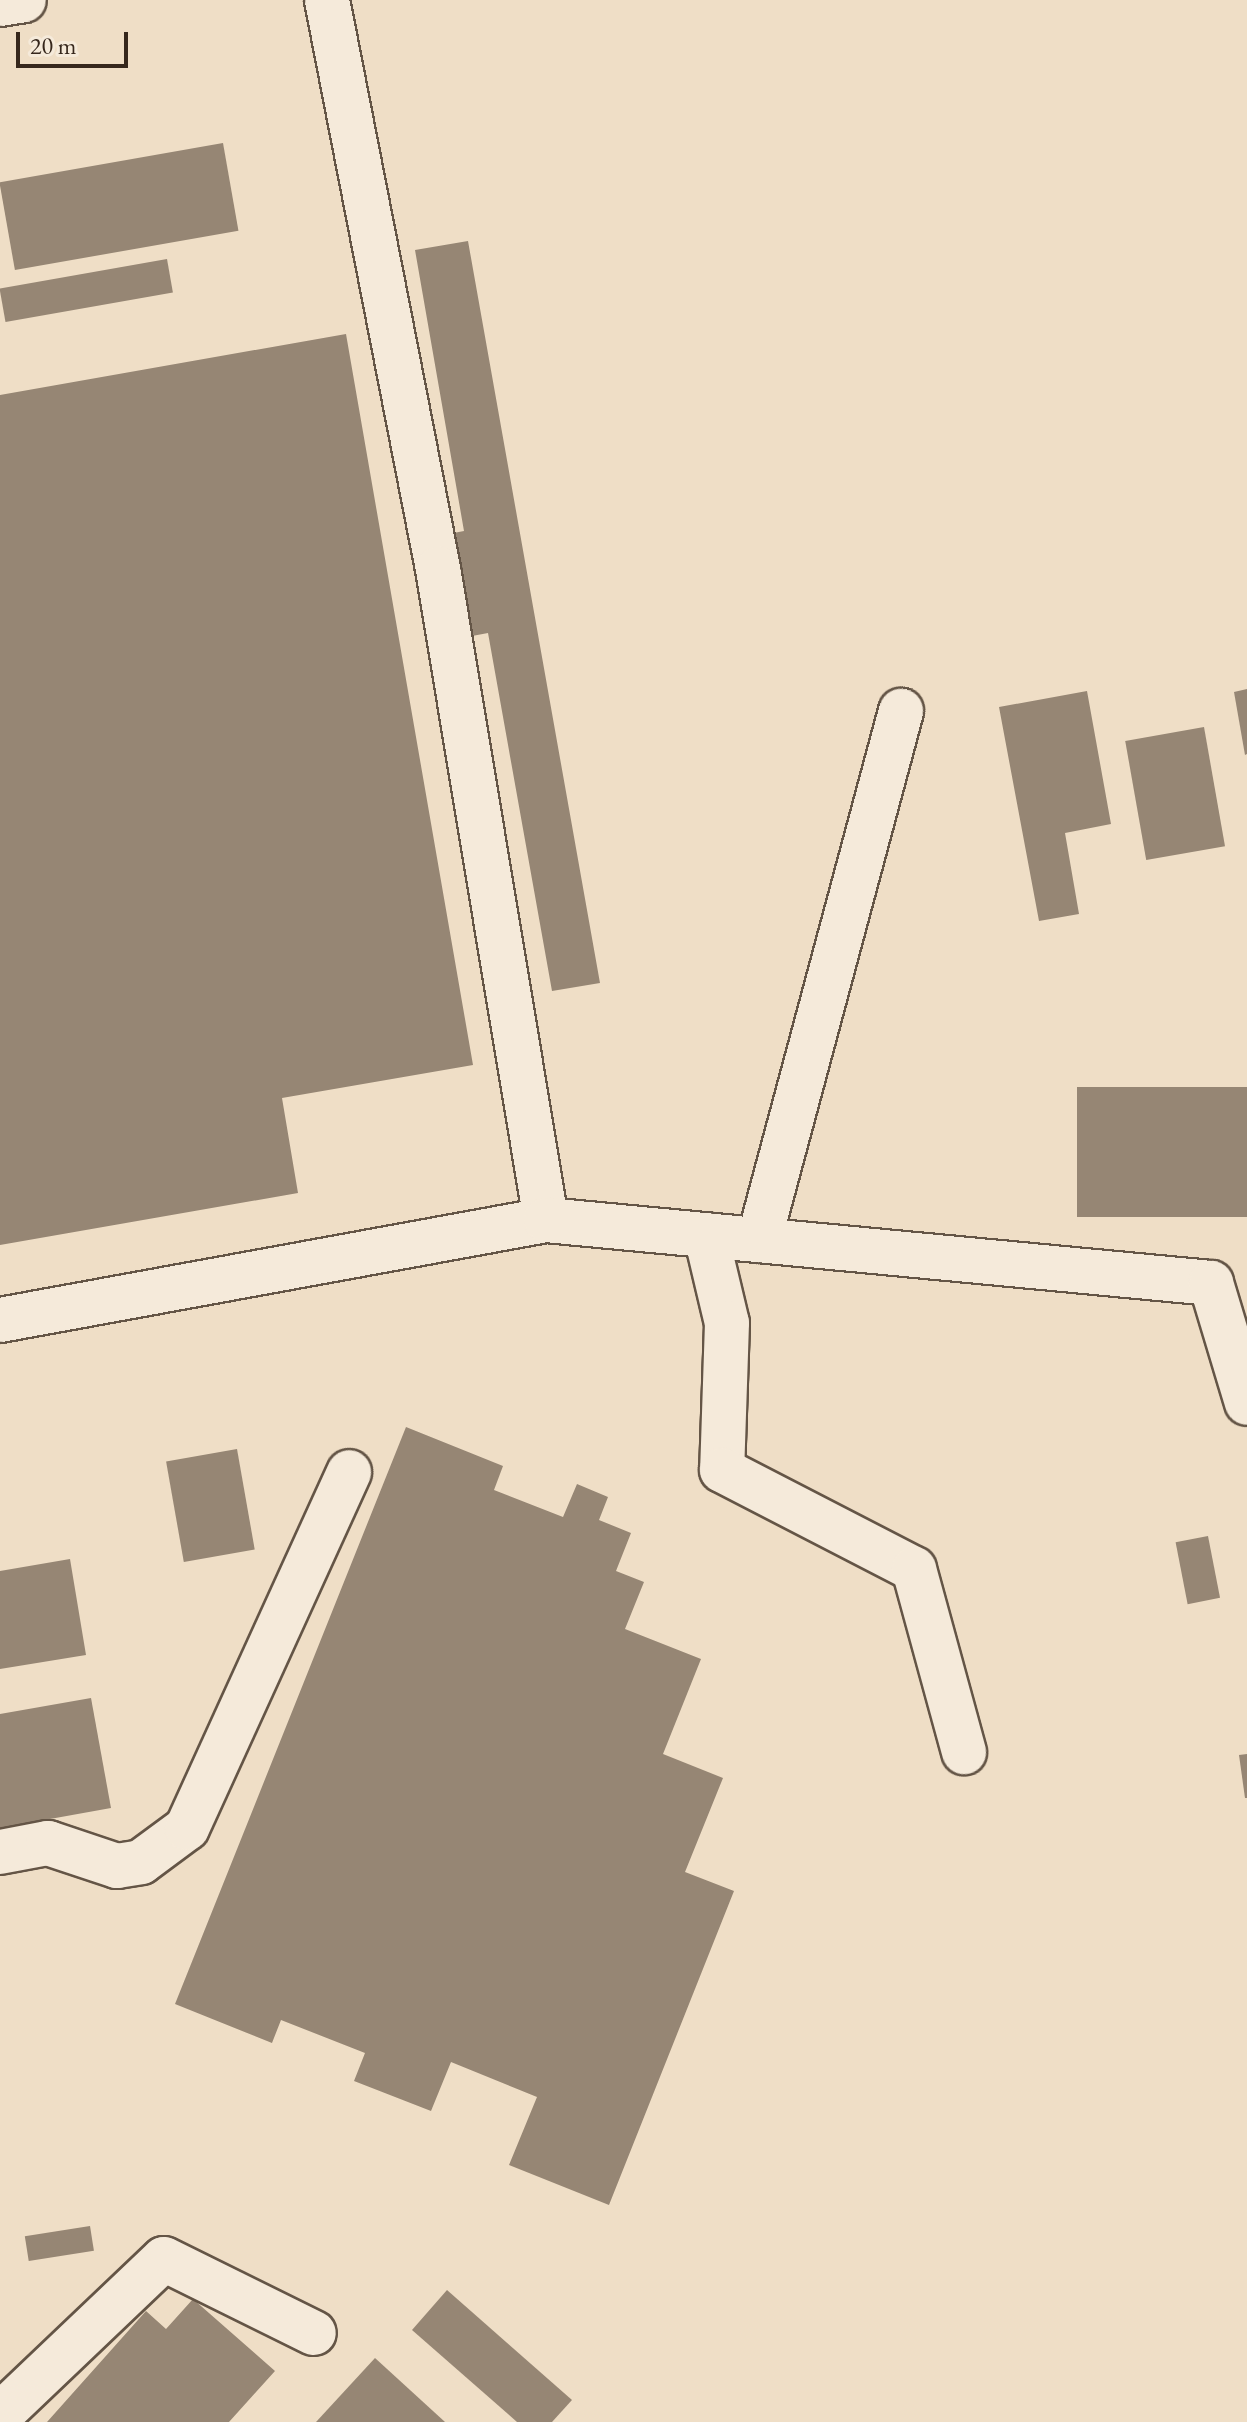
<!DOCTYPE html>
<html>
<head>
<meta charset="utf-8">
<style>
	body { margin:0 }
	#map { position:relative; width:1247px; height:2422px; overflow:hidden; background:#efdec6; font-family:"EB Garamond",serif }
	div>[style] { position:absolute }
	.building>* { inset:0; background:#968674; transform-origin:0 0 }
	.roads { filter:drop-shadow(2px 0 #645546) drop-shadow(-2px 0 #645546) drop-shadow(0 2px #645546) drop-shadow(0 -2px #645546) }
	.minor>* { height:44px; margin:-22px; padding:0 22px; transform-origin:22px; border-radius:22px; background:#f5eada }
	span { translate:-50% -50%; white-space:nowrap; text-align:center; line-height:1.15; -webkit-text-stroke:6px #f5eada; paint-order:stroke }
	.scale { position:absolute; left:16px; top:32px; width:112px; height:36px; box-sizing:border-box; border:4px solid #36271c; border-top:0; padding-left:10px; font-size:24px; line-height:28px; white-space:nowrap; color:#36271c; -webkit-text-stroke:6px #f5eada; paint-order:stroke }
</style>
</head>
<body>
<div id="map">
	<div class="building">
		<div style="left:223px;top:143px;width:89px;height:227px;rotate:80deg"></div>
		<div style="clip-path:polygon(468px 241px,600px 983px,552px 991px,488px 633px,456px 639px,438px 536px,464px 531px,415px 250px)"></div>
		<div style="left:167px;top:259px;width:34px;height:170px;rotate:80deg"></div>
		<div style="clip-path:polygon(346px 334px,473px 1065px,282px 1098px,298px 1193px,0 1245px,0 395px)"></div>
		<div style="clip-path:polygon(1247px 689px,1247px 754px,1245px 755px,1234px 692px)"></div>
		<div style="clip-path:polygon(1087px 691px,1111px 824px,1065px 833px,1079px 914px,1039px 921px,999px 707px)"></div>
		<div style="left:1204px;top:727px;width:121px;height:80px;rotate:80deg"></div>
		<div style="left:1247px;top:1087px;width:130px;height:170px;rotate:90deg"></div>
		<div style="clip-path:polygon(406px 1427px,503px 1466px,494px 1490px,563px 1517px,577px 1484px,608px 1497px,599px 1520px,631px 1533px,616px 1571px,644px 1582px,625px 1629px,701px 1659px,663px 1754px,723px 1778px,685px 1872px,734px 1891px,609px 2205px,509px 2165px,537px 2097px,451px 2062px,431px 2111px,354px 2081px,365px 2053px,281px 2020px,272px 2043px,175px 2004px)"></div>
		<div style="left:237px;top:1449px;width:102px;height:72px;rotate:80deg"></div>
		<div style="left:1208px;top:1536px;width:63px;height:33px;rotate:79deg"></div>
		<div style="clip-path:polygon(70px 1559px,86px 1655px,0 1669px,0 1571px)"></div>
		<div style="clip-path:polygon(91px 1698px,111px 1808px,0 1828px,0 1714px)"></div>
		<div style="clip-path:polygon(1247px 1754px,1247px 1798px,1245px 1798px,1239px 1755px)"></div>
		<div style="left:90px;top:2226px;width:25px;height:66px;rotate:81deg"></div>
		<div style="clip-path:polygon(447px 2290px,572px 2400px,552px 2422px,517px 2422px,412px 2330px)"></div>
		<div style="clip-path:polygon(193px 2299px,275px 2371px,229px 2422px,47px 2422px,146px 2311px,166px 2329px)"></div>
		<div style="clip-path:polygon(375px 2358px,445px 2422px,316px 2422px)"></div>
	</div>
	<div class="roads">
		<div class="minor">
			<div style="left:327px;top:0;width:580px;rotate:78.96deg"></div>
			<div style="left:438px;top:569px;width:660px;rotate:80.58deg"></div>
			<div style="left:0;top:4px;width:24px;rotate:-9deg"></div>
			<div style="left:706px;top:1235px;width:90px;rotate:76.6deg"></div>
			<div style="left:727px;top:1323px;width:147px;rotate:91.9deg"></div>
			<div style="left:722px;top:1470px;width:216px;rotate:27.3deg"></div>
			<div style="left:914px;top:1569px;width:190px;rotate:74.7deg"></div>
			<div style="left:759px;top:1240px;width:548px;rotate:-74.97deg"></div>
			<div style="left:0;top:1320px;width:555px;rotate:-10.38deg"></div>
			<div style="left:546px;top:1220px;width:668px;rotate:5.41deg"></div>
			<div style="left:1211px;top:1283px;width:125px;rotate:73.3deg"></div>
			<div style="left:0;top:1852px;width:49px;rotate:-10.6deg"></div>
			<div style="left:48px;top:1843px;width:73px;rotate:18.4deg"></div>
			<div style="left:117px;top:1866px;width:24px;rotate:-9deg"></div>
			<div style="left:141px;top:1862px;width:57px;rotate:-36.5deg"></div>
			<div style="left:187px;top:1828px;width:391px;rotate:-65.5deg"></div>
			<div style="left:0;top:2415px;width:226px;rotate:-43.6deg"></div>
			<div style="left:164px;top:2259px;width:167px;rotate:26.3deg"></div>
		</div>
	</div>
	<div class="scale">20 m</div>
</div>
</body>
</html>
